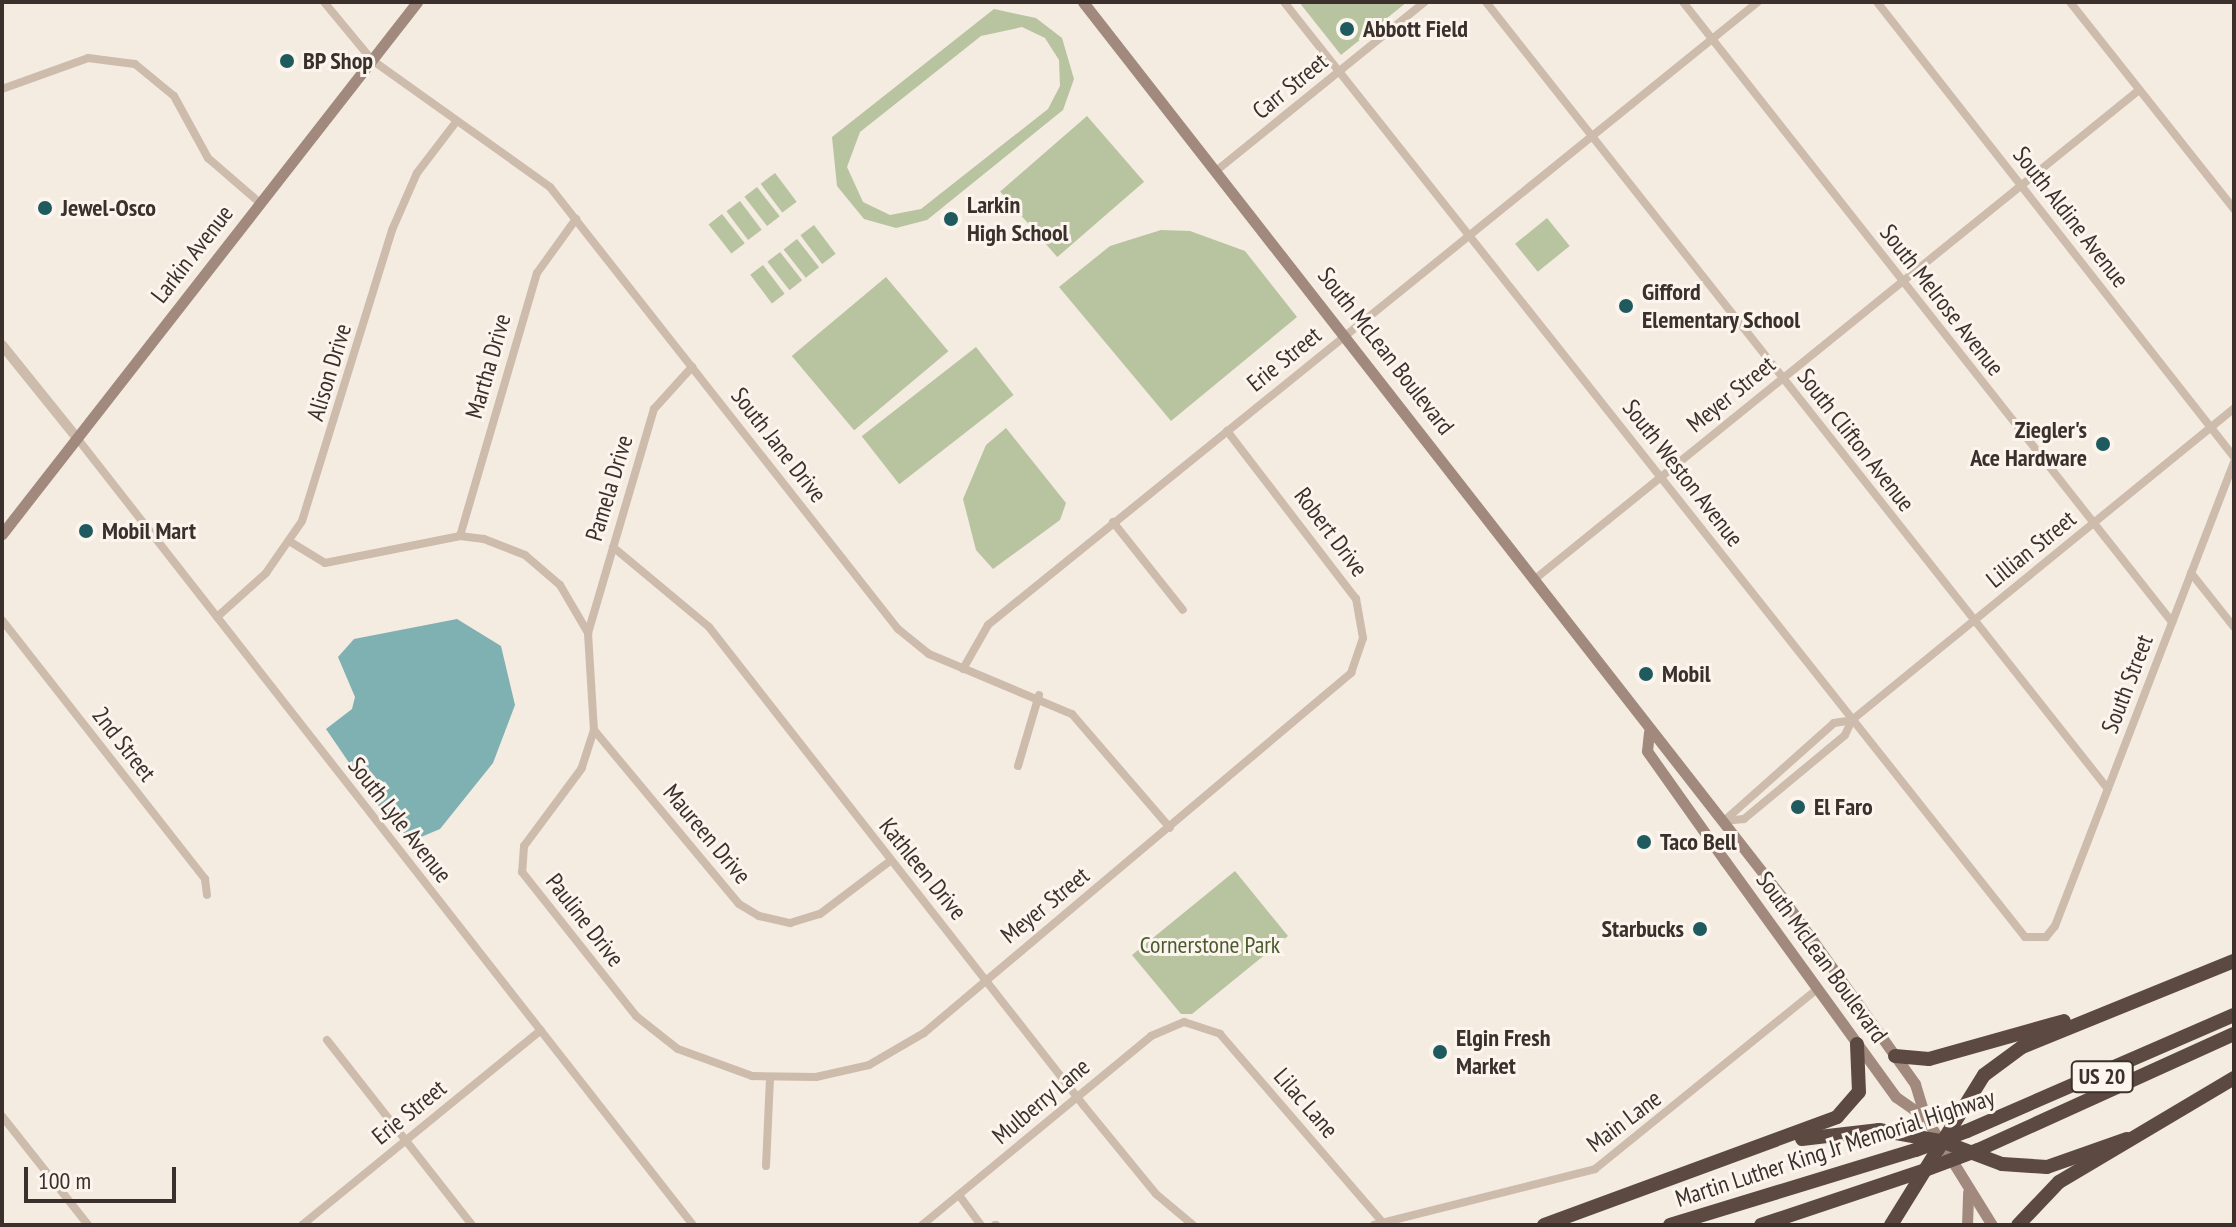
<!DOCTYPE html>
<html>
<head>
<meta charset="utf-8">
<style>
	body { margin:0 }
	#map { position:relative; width:2236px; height:1227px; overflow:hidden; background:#f4ebe1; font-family:"PT Sans Narrow",sans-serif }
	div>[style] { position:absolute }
	.green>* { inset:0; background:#b8c4a0; transform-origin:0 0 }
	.water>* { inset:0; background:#7fb0b2 }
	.minor>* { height:8px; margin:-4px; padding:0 4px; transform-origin:4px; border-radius:4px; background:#cdbbac }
	.tertiary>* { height:10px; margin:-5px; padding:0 5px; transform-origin:5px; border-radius:5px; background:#cdbbac }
	.secondary>* { height:11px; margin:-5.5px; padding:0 5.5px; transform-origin:5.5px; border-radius:5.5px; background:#a18a7d }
	.motorway>* { height:14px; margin:-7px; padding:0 7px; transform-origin:7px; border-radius:7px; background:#5c4a42 }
	.motorway-bridge>* { height:14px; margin:-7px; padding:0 7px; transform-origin:7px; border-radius:7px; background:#5c4a42 }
	.dots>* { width:22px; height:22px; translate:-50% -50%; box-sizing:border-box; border:4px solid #fbf5ee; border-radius:50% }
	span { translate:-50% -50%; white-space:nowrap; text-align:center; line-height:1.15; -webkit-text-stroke:6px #fbf5ee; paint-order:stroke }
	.shield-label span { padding:2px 6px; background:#fbf5ee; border:2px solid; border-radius:6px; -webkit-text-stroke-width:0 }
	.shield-label { font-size:22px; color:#3b302b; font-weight:700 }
	.poi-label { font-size:24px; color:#3b302b; font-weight:700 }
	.left { translate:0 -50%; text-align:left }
	.right { translate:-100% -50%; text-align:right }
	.street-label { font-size:24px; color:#3b302b }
	.park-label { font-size:24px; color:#4a5a2e }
	.frame { position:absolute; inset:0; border:4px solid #3b302b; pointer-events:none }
	.scale { position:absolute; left:24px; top:1167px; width:152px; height:36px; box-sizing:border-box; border:4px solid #3b302b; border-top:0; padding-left:10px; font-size:24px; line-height:28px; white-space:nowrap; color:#3b302b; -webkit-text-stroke:6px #fbf5ee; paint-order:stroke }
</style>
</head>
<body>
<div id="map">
	<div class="green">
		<div style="clip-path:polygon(1299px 2px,1407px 2px,1341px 55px)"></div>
		<div style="clip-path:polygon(evenodd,994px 9px,1036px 18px,1062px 38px,1074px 79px,1063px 110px,927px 220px,896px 228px,864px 219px,837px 186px,832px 137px,994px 9px,1022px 27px,1045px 38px,1059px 60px,1060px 86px,1048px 109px,921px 209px,890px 215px,863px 202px,847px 167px,860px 132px,981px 36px,1022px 27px)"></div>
		<div style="left:1087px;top:116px;width:87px;height:115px;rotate:49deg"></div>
		<div style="left:775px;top:173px;width:36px;height:18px;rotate:53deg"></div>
		<div style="left:757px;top:187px;width:37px;height:16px;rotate:52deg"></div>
		<div style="left:740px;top:201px;width:36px;height:17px;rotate:53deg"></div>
		<div style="left:722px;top:214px;width:37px;height:17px;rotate:52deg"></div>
		<div style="left:1547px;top:218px;width:36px;height:41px;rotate:51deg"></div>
		<div style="left:814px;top:225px;width:36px;height:17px;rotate:53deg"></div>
		<div style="clip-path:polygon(1161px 230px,1190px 231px,1245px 251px,1297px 317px,1171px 421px,1059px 287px,1110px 246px)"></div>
		<div style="left:797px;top:239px;width:36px;height:17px;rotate:52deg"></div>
		<div style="left:780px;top:252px;width:36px;height:16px;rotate:52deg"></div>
		<div style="left:763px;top:265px;width:36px;height:16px;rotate:53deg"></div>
		<div style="left:886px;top:277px;width:97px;height:123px;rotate:50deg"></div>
		<div style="left:976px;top:347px;width:61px;height:145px;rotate:52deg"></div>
		<div style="clip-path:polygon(1006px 428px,1066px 503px,1060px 520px,993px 569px,976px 550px,963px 499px,986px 445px)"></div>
		<div style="clip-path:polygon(1235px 871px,1288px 936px,1192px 1014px,1181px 1014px,1132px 955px)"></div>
	</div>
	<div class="water">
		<div style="clip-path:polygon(457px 619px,501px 646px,515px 705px,493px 763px,440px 829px,414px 840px,391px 824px,326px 729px,352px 709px,355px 697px,338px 657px,354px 639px)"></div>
	</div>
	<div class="minor">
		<div style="left:324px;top:2px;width:75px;rotate:50.4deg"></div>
		<div style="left:372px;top:60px;width:219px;rotate:35.5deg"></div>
		<div style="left:550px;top:187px;width:563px;rotate:51.79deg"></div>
		<div style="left:898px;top:629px;width:40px;rotate:39deg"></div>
		<div style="left:929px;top:654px;width:155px;rotate:22.8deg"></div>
		<div style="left:1072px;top:714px;width:150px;rotate:49.3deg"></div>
		<div style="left:1284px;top:2px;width:1193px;rotate:51.6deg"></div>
		<div style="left:2025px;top:937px;width:21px"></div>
		<div style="left:2046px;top:937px;width:14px;rotate:-51deg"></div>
		<div style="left:2055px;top:926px;width:497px;rotate:-68.9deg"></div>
		<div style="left:1486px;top:2px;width:1003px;rotate:51.68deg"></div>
		<div style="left:1683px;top:2px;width:790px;rotate:51.74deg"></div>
		<div style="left:1877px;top:2px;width:578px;rotate:51.88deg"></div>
		<div style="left:2070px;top:2px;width:264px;rotate:51.6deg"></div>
		<div style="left:2px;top:89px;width:91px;rotate:-19.8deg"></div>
		<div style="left:88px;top:58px;width:47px;rotate:7.3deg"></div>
		<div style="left:135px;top:64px;width:50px;rotate:39.4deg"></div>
		<div style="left:174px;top:96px;width:71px;rotate:61.3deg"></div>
		<div style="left:208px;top:158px;width:69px;rotate:40.9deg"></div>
		<div style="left:1216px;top:171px;width:269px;rotate:-39deg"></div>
		<div style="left:77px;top:438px;width:999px;rotate:51.95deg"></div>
		<div style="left:1113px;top:522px;width:112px;rotate:51.5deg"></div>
		<div style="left:460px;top:536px;width:274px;rotate:-73.7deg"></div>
		<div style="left:537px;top:273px;width:67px;rotate:-54.2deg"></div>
		<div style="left:289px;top:541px;width:42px;rotate:31.4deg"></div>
		<div style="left:325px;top:563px;width:138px;rotate:-11.3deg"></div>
		<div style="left:460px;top:536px;width:24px;rotate:7deg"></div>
		<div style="left:484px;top:539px;width:44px;rotate:21.3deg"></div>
		<div style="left:525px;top:555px;width:46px;rotate:40.6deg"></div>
		<div style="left:560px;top:585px;width:56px;rotate:59.7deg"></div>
		<div style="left:588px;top:633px;width:97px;rotate:86.5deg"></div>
		<div style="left:594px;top:730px;width:40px;rotate:108deg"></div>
		<div style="left:582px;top:768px;width:97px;rotate:126.6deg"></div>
		<div style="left:524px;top:846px;width:26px;rotate:94deg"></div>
		<div style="left:522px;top:872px;width:184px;rotate:51.6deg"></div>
		<div style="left:636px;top:1016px;width:53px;rotate:38.2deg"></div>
		<div style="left:678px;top:1049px;width:79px;rotate:20deg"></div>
		<div style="left:752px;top:1076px;width:64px;rotate:0.9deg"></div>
		<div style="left:816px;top:1077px;width:54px;rotate:-12.8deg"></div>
		<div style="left:869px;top:1065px;width:64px;rotate:-30.2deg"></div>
		<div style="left:924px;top:1033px;width:559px;rotate:-40.13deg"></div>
		<div style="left:1351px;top:673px;width:37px;rotate:-71deg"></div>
		<div style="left:1363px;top:638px;width:40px;rotate:-100deg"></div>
		<div style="left:1356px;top:599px;width:212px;rotate:-127.5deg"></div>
		<div style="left:613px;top:547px;width:125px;rotate:39.8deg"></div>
		<div style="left:709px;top:627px;width:608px;rotate:51.94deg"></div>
		<div style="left:1084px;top:1106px;width:114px;rotate:50.7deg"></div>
		<div style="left:1156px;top:1194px;width:48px;rotate:40deg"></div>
		<div style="left:2191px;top:573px;width:69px;rotate:51.5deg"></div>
		<div style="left:1535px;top:579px;width:777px;rotate:-38.99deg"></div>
		<div style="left:217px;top:617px;width:66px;rotate:-41.9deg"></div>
		<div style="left:266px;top:573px;width:63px;rotate:-55.3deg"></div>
		<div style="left:302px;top:521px;width:305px;rotate:-72.8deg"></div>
		<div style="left:392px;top:230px;width:62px;rotate:-66.3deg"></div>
		<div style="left:417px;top:173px;width:64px;rotate:-52.6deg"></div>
		<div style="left:2px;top:620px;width:329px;rotate:51.9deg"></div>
		<div style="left:205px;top:879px;width:16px;rotate:83deg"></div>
		<div style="left:588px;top:633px;width:234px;rotate:-73.6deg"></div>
		<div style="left:654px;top:409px;width:57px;rotate:-47.9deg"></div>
		<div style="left:963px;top:669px;width:51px;rotate:-60.4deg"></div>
		<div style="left:988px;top:625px;width:990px;rotate:-38.98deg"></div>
		<div style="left:594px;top:730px;width:226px;rotate:50.2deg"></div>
		<div style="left:739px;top:904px;width:23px;rotate:31deg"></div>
		<div style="left:759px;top:916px;width:32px;rotate:13deg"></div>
		<div style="left:790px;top:923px;width:31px;rotate:-17deg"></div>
		<div style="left:820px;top:914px;width:88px;rotate:-37.1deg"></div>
		<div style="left:1018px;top:766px;width:74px;rotate:-73.5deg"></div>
		<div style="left:1724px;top:821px;width:20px;rotate:-6deg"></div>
		<div style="left:1744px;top:819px;width:131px;rotate:-39.7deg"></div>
		<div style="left:1845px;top:735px;width:17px;rotate:-65deg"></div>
		<div style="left:1852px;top:720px;width:493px;rotate:-39.2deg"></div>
		<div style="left:1724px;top:821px;width:147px;rotate:-41.7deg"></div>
		<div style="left:1834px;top:723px;width:18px;rotate:-9deg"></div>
		<div style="left:327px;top:1040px;width:235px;rotate:51.9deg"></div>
		<div style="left:2px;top:1116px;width:139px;rotate:51.7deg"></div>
		<div style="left:766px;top:1166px;width:87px;rotate:-87.4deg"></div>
		<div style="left:959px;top:1195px;width:37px;rotate:54deg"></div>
		<div style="left:302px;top:1225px;width:308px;rotate:-39.2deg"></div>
		<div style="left:922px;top:1225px;width:297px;rotate:-39.5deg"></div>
		<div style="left:1151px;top:1036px;width:36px;rotate:-23deg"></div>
		<div style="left:1184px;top:1022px;width:38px;rotate:18deg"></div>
		<div style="left:1220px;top:1034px;width:250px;rotate:49.2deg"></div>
		<div style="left:995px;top:1225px;width:1px"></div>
		<div style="left:1374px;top:1225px;width:228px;rotate:-14.2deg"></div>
		<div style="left:1595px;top:1169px;width:286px;rotate:-39deg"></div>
	</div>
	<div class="tertiary">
		<div style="left:2px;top:345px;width:119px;rotate:51.1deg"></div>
	</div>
	<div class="secondary">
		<div style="left:1083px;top:2px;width:1134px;rotate:52.02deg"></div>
		<div style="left:1781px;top:896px;width:231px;rotate:54.5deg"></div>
		<div style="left:1915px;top:1084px;width:34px;rotate:73deg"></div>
		<div style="left:1925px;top:1117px;width:127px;rotate:58.2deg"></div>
		<div style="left:2px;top:534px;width:675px;rotate:-52.04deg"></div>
		<div style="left:1649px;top:732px;width:19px;rotate:96deg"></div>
		<div style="left:1647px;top:751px;width:135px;rotate:54.7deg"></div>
		<div style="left:1725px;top:861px;width:291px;rotate:54.1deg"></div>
		<div style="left:1896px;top:1097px;width:35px;rotate:35deg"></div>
		<div style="left:1967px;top:1225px;width:33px;rotate:-88deg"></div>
	</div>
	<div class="motorway">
		<div style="left:1895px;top:1056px;width:34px;rotate:5deg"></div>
		<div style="left:1929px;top:1059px;width:140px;rotate:-15.7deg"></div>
		<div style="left:1967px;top:1131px;width:291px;rotate:-23.5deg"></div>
		<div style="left:1802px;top:1139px;width:78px;rotate:-6.7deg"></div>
		<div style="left:1879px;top:1130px;width:63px;rotate:10.1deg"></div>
		<div style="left:1941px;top:1141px;width:65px;rotate:20.7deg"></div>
		<div style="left:2002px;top:1164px;width:45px;rotate:3.8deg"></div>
		<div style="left:2047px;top:1167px;width:85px;rotate:-19.3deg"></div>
		<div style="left:1978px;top:1150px;width:281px;rotate:-24.4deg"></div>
		<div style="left:1544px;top:1225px;width:312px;rotate:-20.2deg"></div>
		<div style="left:1837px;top:1117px;width:33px;rotate:-49deg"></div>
		<div style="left:1859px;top:1092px;width:48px;rotate:-92.4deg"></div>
		<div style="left:1670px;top:1225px;width:257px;rotate:-17deg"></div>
		<div style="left:1761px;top:1225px;width:173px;rotate:-18.5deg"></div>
		<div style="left:1891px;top:1225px;width:176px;rotate:-58.2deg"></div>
		<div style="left:1984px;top:1075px;width:47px;rotate:-36.4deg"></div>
		<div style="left:2022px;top:1047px;width:229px;rotate:-22.1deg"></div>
		<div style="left:2018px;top:1225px;width:59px;rotate:-46.4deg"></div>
		<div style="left:2059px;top:1182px;width:204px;rotate:-30.7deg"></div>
	</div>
	<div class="motorway-bridge">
		<div style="left:1916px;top:1150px;width:54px;rotate:-20.4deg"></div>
		<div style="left:1925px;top:1170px;width:57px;rotate:-20.7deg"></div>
	</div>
	<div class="dots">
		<div style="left:1347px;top:29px;background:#1f5a5e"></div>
		<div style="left:287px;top:61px;background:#1f5a5e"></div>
		<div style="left:45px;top:208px;background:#1f5a5e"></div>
		<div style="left:951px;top:219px;background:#1f5a5e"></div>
		<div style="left:1626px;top:306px;background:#1f5a5e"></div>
		<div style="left:2103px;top:444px;background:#1f5a5e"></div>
		<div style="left:86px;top:531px;background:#1f5a5e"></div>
		<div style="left:1646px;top:674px;background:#1f5a5e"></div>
		<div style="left:1798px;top:807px;background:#1f5a5e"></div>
		<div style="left:1644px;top:842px;background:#1f5a5e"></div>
		<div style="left:1700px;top:929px;background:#1f5a5e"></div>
		<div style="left:1440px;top:1052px;background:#1f5a5e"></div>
	</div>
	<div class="shield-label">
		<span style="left:2102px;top:1077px">US 20</span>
	</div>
	<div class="poi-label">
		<span class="left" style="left:1363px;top:29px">Abbott Field</span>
		<span class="left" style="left:303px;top:61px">BP Shop</span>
		<span class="left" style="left:967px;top:219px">Larkin<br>High School</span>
		<span class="left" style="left:61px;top:208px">Jewel-Osco</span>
		<span class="left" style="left:1642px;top:306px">Gifford<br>Elementary School</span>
		<span class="right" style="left:2087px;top:444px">Ziegler's<br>Ace Hardware</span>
		<span class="left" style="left:102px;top:531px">Mobil Mart</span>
		<span class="left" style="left:1662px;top:674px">Mobil</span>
		<span class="left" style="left:1814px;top:807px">El Faro</span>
		<span class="left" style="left:1660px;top:842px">Taco Bell</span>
		<span class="right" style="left:1684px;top:929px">Starbucks</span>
		<span class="left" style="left:1456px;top:1052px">Elgin Fresh<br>Market</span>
	</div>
	<div class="street-label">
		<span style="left:1290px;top:86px;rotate:-39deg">Carr Street</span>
		<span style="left:2071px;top:217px;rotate:52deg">South Aldine Avenue</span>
		<span style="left:192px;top:254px;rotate:-52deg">Larkin Avenue</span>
		<span style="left:1942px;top:300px;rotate:52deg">South Melrose Avenue</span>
		<span style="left:1386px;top:351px;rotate:52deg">South McLean Boulevard</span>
		<span style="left:1284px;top:359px;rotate:-39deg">Erie Street</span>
		<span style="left:488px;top:366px;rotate:-74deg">Martha Drive</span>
		<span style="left:329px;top:372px;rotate:-73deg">Alison Drive</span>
		<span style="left:1731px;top:394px;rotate:-39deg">Meyer Street</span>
		<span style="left:1856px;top:440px;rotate:52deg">South Clifton Avenue</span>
		<span style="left:779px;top:445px;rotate:52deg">South Jane Drive</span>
		<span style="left:1683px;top:473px;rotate:52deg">South Weston Avenue</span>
		<span style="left:609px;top:488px;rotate:-73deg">Pamela Drive</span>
		<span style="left:1331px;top:532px;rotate:53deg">Robert Drive</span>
		<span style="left:2031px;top:549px;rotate:-39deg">Lillian Street</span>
		<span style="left:2127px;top:684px;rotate:-69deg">South Street</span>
		<span style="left:124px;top:744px;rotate:52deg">2nd Street</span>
		<span style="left:400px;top:820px;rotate:52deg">South Lyle Avenue</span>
		<span style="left:707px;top:834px;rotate:50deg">Maureen Drive</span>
		<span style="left:923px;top:869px;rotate:51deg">Kathleen Drive</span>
		<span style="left:1045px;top:905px;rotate:-39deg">Meyer Street</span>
		<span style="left:585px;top:920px;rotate:52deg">Pauline Drive</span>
		<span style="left:1822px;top:957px;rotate:54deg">South McLean Boulevard</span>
		<span style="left:1041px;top:1101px;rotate:-40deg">Mulberry Lane</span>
		<span style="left:1306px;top:1103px;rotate:49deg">Lilac Lane</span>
		<span style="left:409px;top:1112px;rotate:-39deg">Erie Street</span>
		<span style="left:1624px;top:1121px;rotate:-37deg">Main Lane</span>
		<span style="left:1835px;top:1148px;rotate:-18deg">Martin Luther King Jr Memorial Highway</span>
	</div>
	<div class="park-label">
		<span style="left:1210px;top:945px">Cornerstone Park</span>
	</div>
	<div class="frame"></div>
	<div class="scale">100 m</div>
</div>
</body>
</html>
